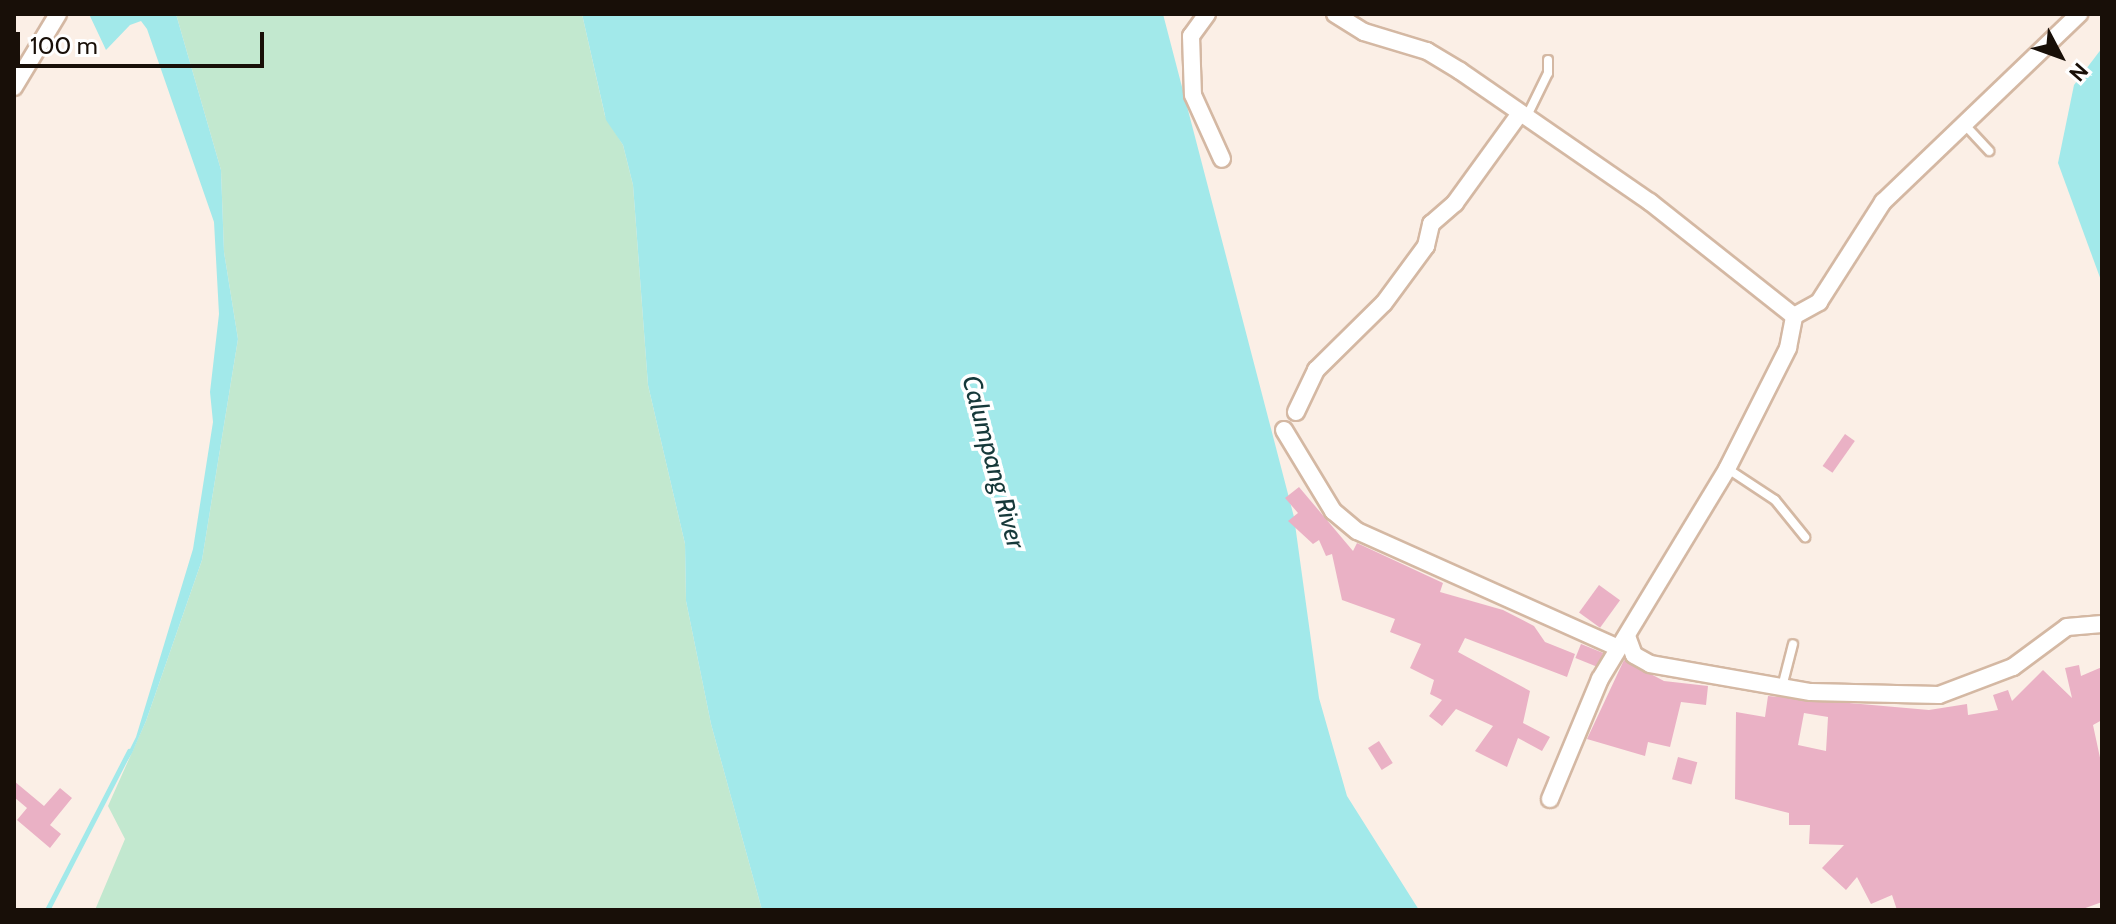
<!DOCTYPE html>
<html>
<head>
<meta charset="utf-8">
<style>
	body { margin:0 }
	#map { position:relative; width:2116px; height:924px; overflow:hidden; background:#fbefe6; font-family:Cabin,sans-serif }
	div>[style] { position:absolute }
	.green>* { inset:0; background:#c2e8cf }
	.water>* { inset:0; background:#a2e9ea }
	.stream>* { height:5px; margin:-2.5px; padding:0 2.5px; transform-origin:2.5px; border-radius:2.5px; background:#a2e9ea }
	.building>* { inset:0; background:#eab1c5; transform-origin:0 0 }
	.roads { filter:drop-shadow(2px 0 #d4b8a3) drop-shadow(-2px 0 #d4b8a3) drop-shadow(0 2px #d4b8a3) drop-shadow(0 -2px #d4b8a3) }
	.lane>* { height:8px; margin:-4px; padding:0 4px; transform-origin:4px; border-radius:4px; background:#fff }
	.street>* { height:16px; margin:-8px; padding:0 8px; transform-origin:8px; border-radius:8px; background:#fff }
	span { translate:-50% -50%; white-space:nowrap; text-align:center; line-height:1.15; -webkit-text-stroke:7px #fff; paint-order:stroke }
	.water-label { font-size:26px; color:#16393a; font-style:italic }
	.frame { position:absolute; inset:0; border:16px solid #180f08; pointer-events:none }
	.north { position:absolute; left:2020px; top:16px; width:80px; height:80px; -webkit-text-stroke:6px #fff; paint-order:stroke; rotate:131deg; font-size:22px; font-weight:700; line-height:32px; text-align:center; color:#180f08 }
	.north::after { content:''; display:block; margin:auto; width:28px; height:36px; background:#180f08; clip-path:polygon(50% 0,100% 100%,50% 72%,0 100%) }
	.scale { position:absolute; left:16px; top:32px; width:248px; height:36px; box-sizing:border-box; border:4px solid #180f08; border-top:0; padding-left:10px; font-size:24px; line-height:28px; white-space:nowrap; color:#180f08; -webkit-text-stroke:6px #fff; paint-order:stroke }
</style>
</head>
<body>
<div id="map">
	<div class="green">
		<div style="clip-path:polygon(176px 14px,582px 14px,605px 116px,623px 145px,633px 185px,648px 385px,685px 544px,686px 601px,711px 724px,762px 910px,95px 910px,125px 839px,108px 806px,146px 721px,202px 560px,238px 339px,224px 252px,221px 170px)"></div>
	</div>
	<div class="water">
		<div style="clip-path:polygon(89px 14px,176px 14px,221px 170px,224px 252px,238px 339px,202px 560px,146px 721px,132px 753px,112px 785px,136px 737px,193px 549px,213px 422px,210px 392px,219px 314px,214px 222px,147px 29px,141px 21px,130px 25px,106px 50px)"></div>
		<div style="clip-path:polygon(582px 14px,1163px 14px,1294px 517px,1319px 698px,1347px 796px,1419px 910px,762px 910px,711px 724px,686px 601px,685px 544px,648px 385px,633px 185px,623px 145px,606px 120px)"></div>
		<div style="clip-path:polygon(2102px 48px,2102px 283px,2058px 163px,2074px 85px)"></div>
	</div>
	<div class="stream">
		<div style="left:47px;top:910px;width:179px;rotate:-62.7deg"></div>
	</div>
	<div class="building">
		<div style="left:1845px;top:434px;width:12px;height:39px;rotate:35deg"></div>
		<div style="clip-path:polygon(1299px 487px,1353px 551px,1357px 543px,1443px 583px,1440px 592px,1503px 610px,1534px 626px,1545px 642px,1575px 654px,1567px 677px,1465px 638px,1458px 652px,1530px 691px,1523px 723px,1550px 737px,1542px 751px,1518px 738px,1507px 767px,1475px 751px,1493px 726px,1456px 709px,1442px 726px,1429px 716px,1442px 700px,1430px 694px,1434px 680px,1410px 668px,1421px 644px,1390px 632px,1395px 619px,1342px 600px,1332px 554px,1326px 556px,1319px 540px,1313px 544px,1288px 521px,1298px 513px,1285px 498px)"></div>
		<div style="left:1599px;top:585px;width:26px;height:34px;rotate:36deg"></div>
		<div style="left:1581px;top:644px;width:24px;height:15px;rotate:22deg"></div>
		<div style="clip-path:polygon(1624px 660px,1664px 681px,1708px 686px,1706px 705px,1681px 702px,1670px 747px,1648px 742px,1645px 756px,1587px 739px)"></div>
		<div style="clip-path:polygon(evenodd,2079px 665px,2081px 676px,2102px 667px,2102px 720px,2093px 725px,2102px 767px,2102px 902px,2080px 910px,1897px 910px,1892px 895px,1871px 904px,1857px 877px,1846px 890px,1822px 868px,1844px 845px,1809px 844px,1810px 825px,1789px 825px,1789px 813px,1735px 799px,1736px 712px,1765px 717px,1768px 696px,1929px 710px,1967px 704px,1968px 715px,1998px 710px,1993px 695px,2008px 690px,2012px 701px,2043px 670px,2072px 698px,2065px 668px,2079px 665px,1804px 713px,1828px 717px,1826px 751px,1798px 745px,1804px 713px)"></div>
		<div style="left:1379px;top:741px;width:26px;height:13px;rotate:58deg"></div>
		<div style="left:1678px;top:757px;width:20px;height:23px;rotate:15deg"></div>
		<div style="clip-path:polygon(14px 781px,44px 806px,60px 788px,72px 798px,50px 825px,61px 834px,50px 848px,17px 820px,27px 808px,14px 797px)"></div>
	</div>
	<div class="roads">
		<div class="lane">
			<div style="left:1525px;top:120px;width:52px;rotate:-63.9deg"></div>
			<div style="left:1548px;top:73px;width:13px;rotate:-90deg"></div>
			<div style="left:1964px;top:124px;width:37px;rotate:47deg"></div>
			<div style="left:1728px;top:469px;width:56px;rotate:33.4deg"></div>
			<div style="left:1775px;top:500px;width:48px;rotate:51deg"></div>
			<div style="left:1783px;top:683px;width:40px;rotate:-75.6deg"></div>
		</div>
		<div class="street">
			<div style="left:1207px;top:14px;width:27px;rotate:126deg"></div>
			<div style="left:1191px;top:36px;width:59px;rotate:88.1deg"></div>
			<div style="left:1193px;top:95px;width:70px;rotate:65.6deg"></div>
			<div style="left:1335px;top:14px;width:34px;rotate:32deg"></div>
			<div style="left:1364px;top:32px;width:66px;rotate:16.8deg"></div>
			<div style="left:1427px;top:51px;width:39px;rotate:31deg"></div>
			<div style="left:1460px;top:71px;width:231px;rotate:34.6deg"></div>
			<div style="left:1650px;top:202px;width:184px;rotate:38.4deg"></div>
			<div style="left:14px;top:87px;width:85px;rotate:-58.9deg"></div>
			<div style="left:1296px;top:412px;width:47px;rotate:-64.5deg"></div>
			<div style="left:1316px;top:370px;width:95px;rotate:-44.6deg"></div>
			<div style="left:1384px;top:303px;width:71px;rotate:-53.6deg"></div>
			<div style="left:1426px;top:246px;width:23px;rotate:-77deg"></div>
			<div style="left:1431px;top:224px;width:32px;rotate:-41deg"></div>
			<div style="left:1455px;top:203px;width:107px;rotate:-54.1deg"></div>
			<div style="left:1284px;top:430px;width:95px;rotate:58.8deg"></div>
			<div style="left:1333px;top:511px;width:31px;rotate:40deg"></div>
			<div style="left:1357px;top:531px;width:284px;rotate:24.1deg"></div>
			<div style="left:1627px;top:636px;width:20px;rotate:70deg"></div>
			<div style="left:1634px;top:655px;width:18px;rotate:29deg"></div>
			<div style="left:1650px;top:664px;width:163px;rotate:9.9deg"></div>
			<div style="left:1811px;top:692px;width:128px;rotate:1.3deg"></div>
			<div style="left:1939px;top:695px;width:79px;rotate:-20.7deg"></div>
			<div style="left:2013px;top:667px;width:67px;rotate:-36.5deg"></div>
			<div style="left:2067px;top:627px;width:35px;rotate:-5deg"></div>
			<div style="left:1550px;top:799px;width:130px;rotate:-67.4deg"></div>
			<div style="left:1600px;top:679px;width:245px;rotate:-58.8deg"></div>
			<div style="left:1727px;top:469px;width:136px;rotate:-63.2deg"></div>
			<div style="left:1788px;top:348px;width:33px;rotate:-79deg"></div>
			<div style="left:1794px;top:316px;width:29px;rotate:-29deg"></div>
			<div style="left:1819px;top:302px;width:119px;rotate:-57.4deg"></div>
			<div style="left:1883px;top:202px;width:272px;rotate:-43.8deg"></div>
		</div>
	</div>
	<div class="water-label">
		<span style="left:993px;top:462px;rotate:75deg">Calumpang River</span>
	</div>
	<div class="frame"></div>
	<div class="north">N</div>
	<div class="scale">100 m</div>
</div>
</body>
</html>
